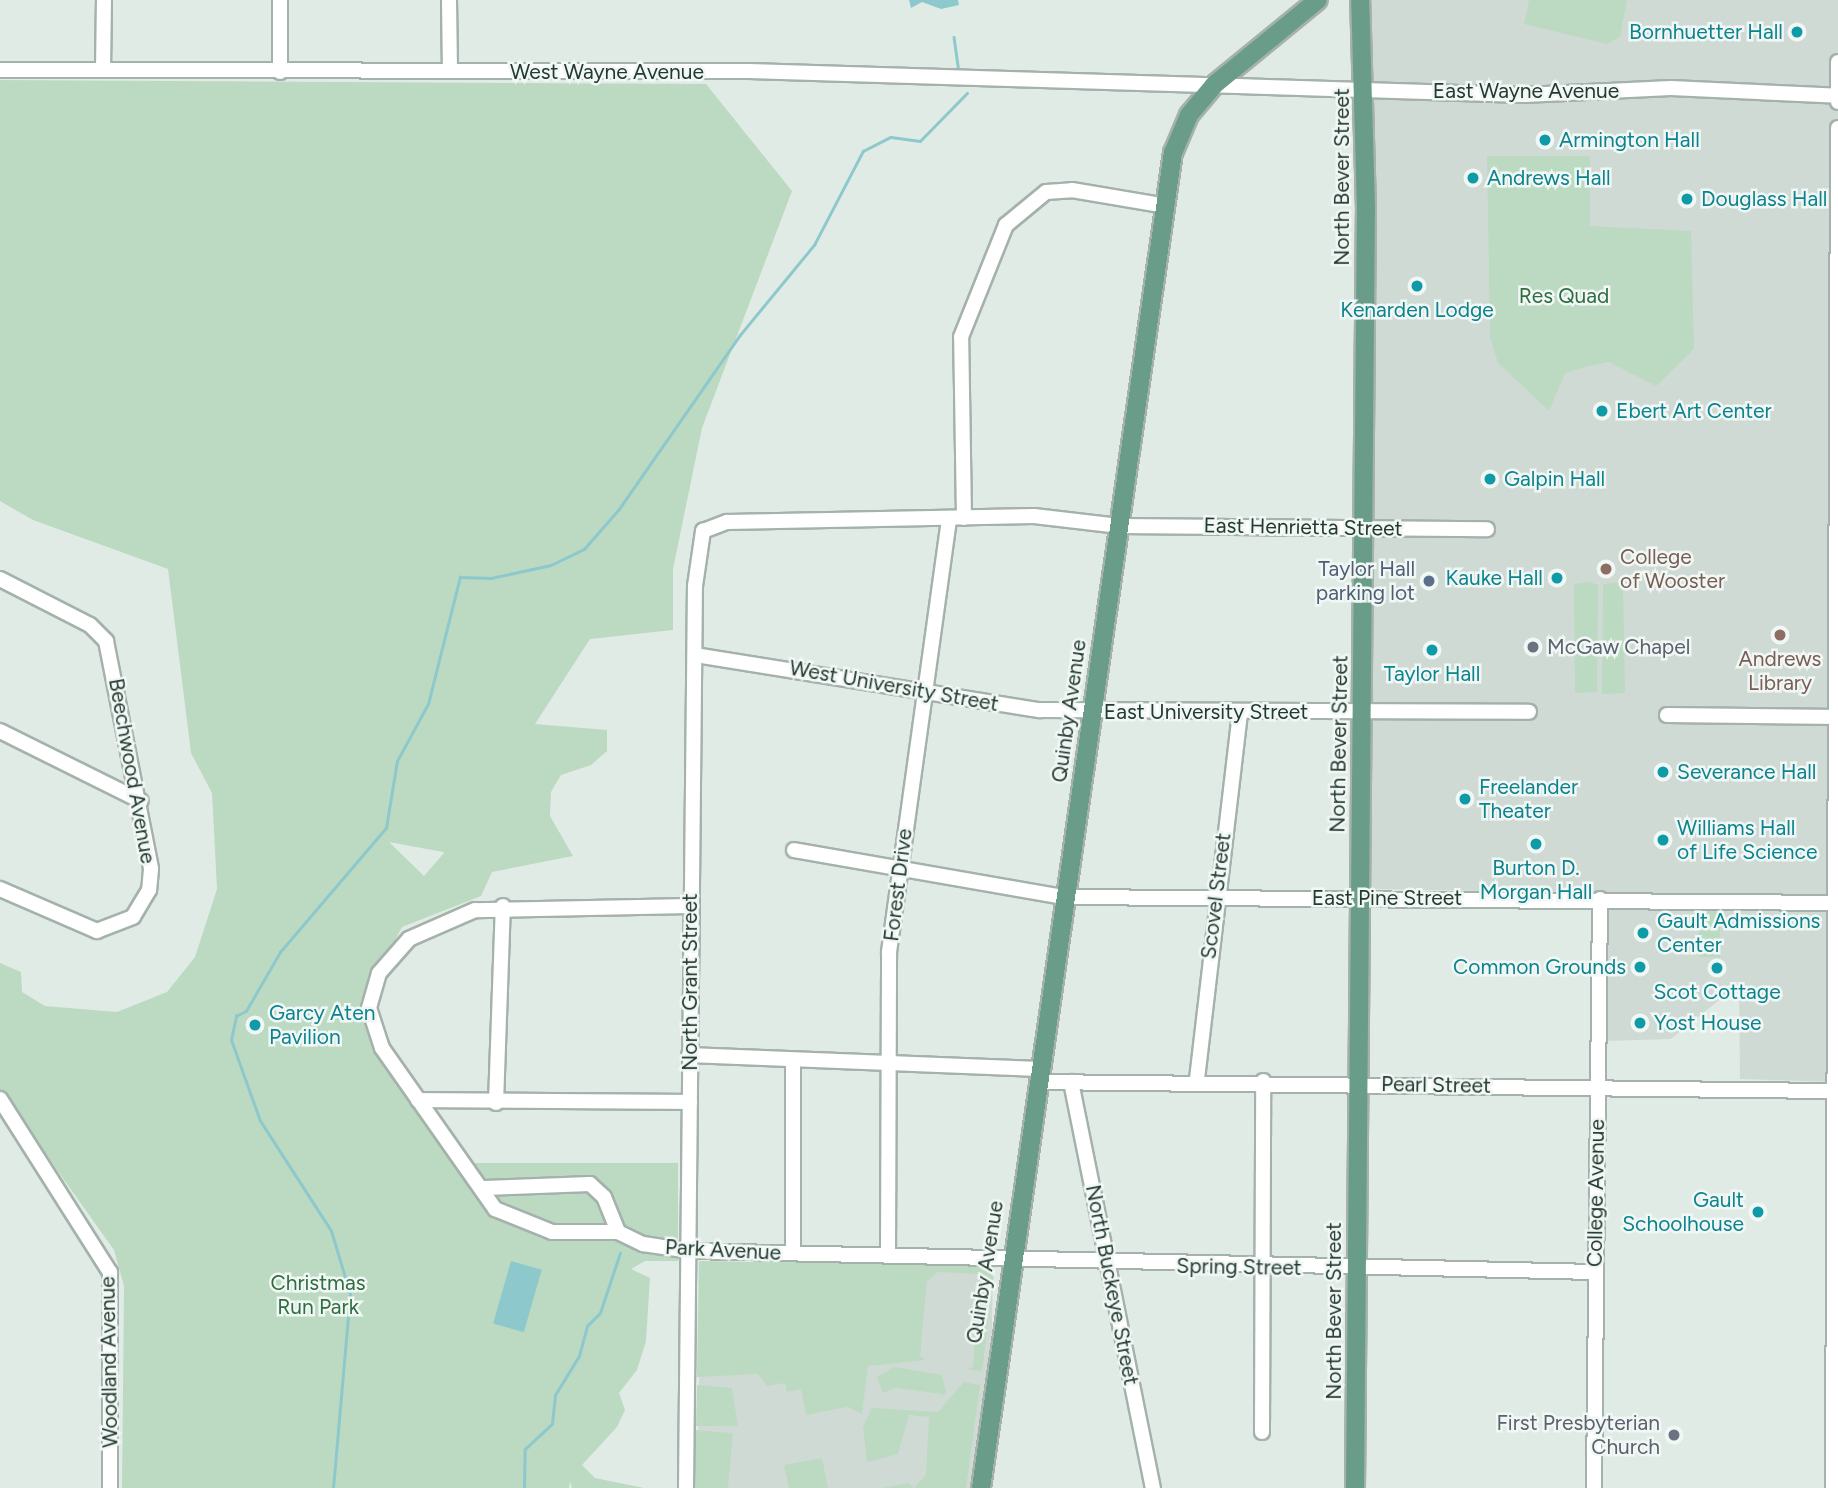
<!DOCTYPE html>
<html>
<head>
<meta charset="utf-8">
<style>
	body { margin:0 }
	#map { position:relative; width:1838px; height:1488px; overflow:hidden; background:#e1ebe5; font-family:Figtree,sans-serif }
	div>[style] { position:absolute }
	.built>* { inset:0; background:#d0dad4; transform-origin:0 0 }
	.green>* { inset:0; background:#bcdac1; transform-origin:0 0 }
	.water>* { inset:0; background:#8dc9cc; transform-origin:0 0 }
	.stream>* { height:2.5px; margin:-1.25px; padding:0 1.25px; transform-origin:1.25px; border-radius:1.25px; background:#8dc9cc }
	.roads { filter:drop-shadow(2px 0 #a4b2ab) drop-shadow(-2px 0 #a4b2ab) drop-shadow(0 2px #a4b2ab) drop-shadow(0 -2px #a4b2ab) }
	.minor>* { height:14px; margin:-7px; padding:0 7px; transform-origin:7px; border-radius:7px; background:#fff }
	.major>* { height:18px; margin:-9px; padding:0 9px; transform-origin:9px; border-radius:9px; background:#699d8a }
	.dots>* { width:19px; height:19px; translate:-50% -50%; box-sizing:border-box; border:4px solid #f1f7f4; border-radius:50% }
	span { translate:-50% -50%; white-space:nowrap; text-align:center; line-height:1.15; -webkit-text-stroke:5px #f1f7f4; paint-order:stroke }
	.culture-label { font-size:21px; color:#0d838f }
	.right { translate:-100% -50%; text-align:right }
	.left { translate:0 -50%; text-align:left }
	.street-label { font-size:21px; color:#233a31 }
	.park-label { font-size:21px; color:#306e41 }
	.education-label { font-size:21px; color:#785e54 }
	.service-label { font-size:21px; color:#4e5e75 }
	.worship-label { font-size:21px; color:#5b616d }
</style>
</head>
<body>
<div id="map">
	<div class="built">
		<div style="clip-path:polygon(1369px 0,1838px 0,1838px 1082px,1740px 1079px,1739px 984px,1671px 1039px,1605px 1041px,1606px 893px,1369px 889px)"></div>
		<div style="left:701px;top:1262px;width:292px;height:226px;rotate:1deg"></div>
	</div>
	<div class="green">
		<div style="clip-path:polygon(1529px 0,1627px 0,1620px 37px,1607px 44px,1524px 24px)"></div>
		<div style="clip-path:polygon(evenodd,0 80px,706px 84px,792px 191px,702px 428px,673px 569px,673px 630px,590px 639px,535px 724px,607px 730px,607px 751px,591px 765px,561px 775px,551px 792px,550px 816px,573px 856px,492px 872px,481px 896px,402px 927px,361px 1006px,459px 1163px,678px 1163px,678px 1261px,645px 1261px,631px 1269px,650px 1278px,646px 1341px,637px 1370px,619px 1393px,625px 1410px,617px 1427px,582px 1465px,595px 1478px,644px 1488px,572px 1488px,570px 1482px,569px 1488px,122px 1488px,124px 1286px,114px 1250px,0 1090px,0 963px,21px 972px,22px 992px,45px 1006px,117px 1012px,167px 992px,195px 957px,217px 889px,212px 793px,191px 753px,168px 569px,33px 520px,0 501px,0 80px,389px 842px,443px 852px,444px 853px,424px 876px,389px 842px)"></div>
		<div style="clip-path:polygon(1487px 156px,1590px 156px,1590px 226px,1691px 231px,1694px 349px,1656px 386px,1609px 362px,1589px 366px,1565px 373px,1549px 411px,1498px 363px,1490px 337px)"></div>
		<div style="clip-path:polygon(1590px 582px,1598px 585px,1597px 692px,1575px 693px,1574px 584px)"></div>
		<div style="clip-path:polygon(1623px 582px,1625px 693px,1602px 694px,1603px 584px)"></div>
		<div style="left:1699px;top:911px;width:21px;height:46px"></div>
		<div style="clip-path:polygon(699px 1261px,995px 1265px,982px 1371px,967px 1369px,973px 1367px,980px 1274px,938px 1272px,927px 1281px,920px 1356px,926px 1360px,868px 1366px,862px 1414px,847px 1407px,806px 1415px,801px 1389px,787px 1392px,785px 1383px,767px 1386px,758px 1374px,697px 1377px)"></div>
		<div style="clip-path:polygon(894px 1367px,942px 1375px,946px 1393px,936px 1401px,943px 1394px,896px 1388px,883px 1393px,877px 1377px)"></div>
		<div style="clip-path:polygon(964px 1382px,980px 1385px,966px 1488px,882px 1488px,908px 1483px,914px 1488px,926px 1475px,929px 1417px,909px 1415px,898px 1454px,867px 1462px,863px 1427px,872px 1408px,938px 1412px)"></div>
		<div style="clip-path:polygon(697px 1385px,732px 1388px,738px 1426px,696px 1426px)"></div>
		<div style="left:696px;top:1430px;width:37px;height:58px;rotate:5deg"></div>
		<div style="clip-path:polygon(822px 1458px,828px 1488px,789px 1488px,784px 1465px)"></div>
	</div>
	<div class="water">
		<div style="clip-path:polygon(909px 0,958px 0,959px 5px,941px 9px,922px 2px,911px 8px)"></div>
		<div style="left:511px;top:1261px;width:32px;height:65px;rotate:16deg"></div>
	</div>
	<div class="stream">
		<div style="left:954px;top:37px;width:30px;rotate:82deg"></div>
		<div style="left:333px;top:1488px;width:195px;rotate:-85deg"></div>
		<div style="left:350px;top:1294px;width:66px;rotate:-106.8deg"></div>
		<div style="left:331px;top:1231px;width:131px;rotate:-122.8deg"></div>
		<div style="left:260px;top:1121px;width:86px;rotate:-109.7deg"></div>
		<div style="left:231px;top:1040px;width:25px;rotate:-78deg"></div>
		<div style="left:236px;top:1016px;width:11px;rotate:-27deg"></div>
		<div style="left:246px;top:1011px;width:68px;rotate:-60deg"></div>
		<div style="left:280px;top:952px;width:163px;rotate:-49.5deg"></div>
		<div style="left:386px;top:828px;width:68px;rotate:-80.7deg"></div>
		<div style="left:397px;top:761px;width:65px;rotate:-61.5deg"></div>
		<div style="left:428px;top:704px;width:131px;rotate:-75.9deg"></div>
		<div style="left:460px;top:577px;width:31px;rotate:2deg"></div>
		<div style="left:491px;top:578px;width:61px;rotate:-12.2deg"></div>
		<div style="left:551px;top:565px;width:37px;rotate:-26deg"></div>
		<div style="left:584px;top:549px;width:53px;rotate:-48.8deg"></div>
		<div style="left:619px;top:509px;width:212px;rotate:-55.2deg"></div>
		<div style="left:740px;top:335px;width:117px;rotate:-50.6deg"></div>
		<div style="left:814px;top:245px;width:106px;rotate:-62.5deg"></div>
		<div style="left:863px;top:151px;width:31px;rotate:-27deg"></div>
		<div style="left:891px;top:137px;width:29px;rotate:8deg"></div>
		<div style="left:920px;top:141px;width:67px;rotate:-45.6deg"></div>
		<div style="left:524px;top:1488px;width:39px;rotate:-89deg"></div>
		<div style="left:525px;top:1449px;width:37px;rotate:-43deg"></div>
		<div style="left:552px;top:1424px;width:29px;rotate:-84deg"></div>
		<div style="left:555px;top:1395px;width:46px;rotate:-58.4deg"></div>
		<div style="left:579px;top:1356px;width:31px;rotate:-75deg"></div>
		<div style="left:587px;top:1326px;width:18px;rotate:-45deg"></div>
		<div style="left:600px;top:1313px;width:63px;rotate:-71.6deg"></div>
	</div>
	<div class="roads">
		<div class="minor">
			<div style="left:449px;top:0;width:71px;rotate:89.2deg"></div>
			<div style="left:0;top:70px;width:749px;rotate:0.08deg"></div>
			<div style="left:749px;top:71px;width:775px;rotate:1.77deg"></div>
			<div style="left:1524px;top:95px;width:147px;rotate:-2.7deg"></div>
			<div style="left:1671px;top:88px;width:167px;rotate:2.7deg"></div>
			<div style="left:103px;top:70px;width:70px;rotate:-89.2deg"></div>
			<div style="left:280px;top:72px;width:72px;rotate:-90deg"></div>
			<div style="left:1838px;top:102px;width:40px;rotate:-90deg"></div>
			<div style="left:964px;top:518px;width:181px;rotate:-90.9deg"></div>
			<div style="left:961px;top:337px;width:121px;rotate:-68.1deg"></div>
			<div style="left:1006px;top:225px;width:52px;rotate:-39.5deg"></div>
			<div style="left:1046px;top:192px;width:26px;rotate:-4deg"></div>
			<div style="left:1072px;top:190px;width:96px;rotate:9.6deg"></div>
			<div style="left:0;top:579px;width:101px;rotate:27.1deg"></div>
			<div style="left:90px;top:625px;width:23px;rotate:45deg"></div>
			<div style="left:106px;top:641px;width:232px;rotate:78.8deg"></div>
			<div style="left:151px;top:869px;width:21px;rotate:95deg"></div>
			<div style="left:149px;top:890px;width:31px;rotate:121deg"></div>
			<div style="left:133px;top:917px;width:39px;rotate:159deg"></div>
			<div style="left:97px;top:931px;width:106px;rotate:-156.6deg"></div>
			<div style="left:695px;top:655px;width:349px;rotate:9.1deg"></div>
			<div style="left:1040px;top:710px;width:489px;rotate:0.2deg"></div>
			<div style="left:1667px;top:715px;width:171px;rotate:0.7deg"></div>
			<div style="left:0;top:731px;width:157px;rotate:26.4deg"></div>
			<div style="left:794px;top:850px;width:273px;rotate:9.9deg"></div>
			<div style="left:1063px;top:897px;width:774px;rotate:0.44deg"></div>
			<div style="left:690px;top:906px;width:215px;rotate:178.9deg"></div>
			<div style="left:475px;top:910px;width:72px;rotate:156.3deg"></div>
			<div style="left:409px;top:939px;width:45px;rotate:131.4deg"></div>
			<div style="left:379px;top:973px;width:36px;rotate:106deg"></div>
			<div style="left:369px;top:1008px;width:42px;rotate:72deg"></div>
			<div style="left:382px;top:1048px;width:197px;rotate:54.9deg"></div>
			<div style="left:495px;top:1209px;width:61px;rotate:22deg"></div>
			<div style="left:552px;top:1232px;width:66px"></div>
			<div style="left:618px;top:1232px;width:28px;rotate:26deg"></div>
			<div style="left:643px;top:1244px;width:48px;rotate:8.5deg"></div>
			<div style="left:690px;top:1251px;width:905px;rotate:1.33deg"></div>
			<div style="left:689px;top:1055px;width:350px;rotate:2.3deg"></div>
			<div style="left:1197px;top:1079px;width:369px;rotate:-83.3deg"></div>
			<div style="left:1038px;top:1082px;width:795px;rotate:0.65deg"></div>
			<div style="left:1071px;top:1082px;width:414px;rotate:78.6deg"></div>
			<div style="left:0;top:1099px;width:205px;rotate:57.6deg"></div>
			<div style="left:110px;top:1272px;width:216px;rotate:90deg"></div>
			<div style="left:418px;top:1100px;width:272px;rotate:0.4deg"></div>
			<div style="left:496px;top:1103px;width:197px;rotate:-88deg"></div>
			<div style="left:485px;top:1188px;width:105px;rotate:-2.2deg"></div>
			<div style="left:590px;top:1184px;width:19px;rotate:43deg"></div>
			<div style="left:604px;top:1197px;width:38px;rotate:68deg"></div>
			<div style="left:793px;top:1253px;width:193px;rotate:-90deg"></div>
			<div style="left:888px;top:1255px;width:303px;rotate:-89.8deg"></div>
			<div style="left:889px;top:952px;width:438px;rotate:-82.1deg"></div>
			<div style="left:1262px;top:1432px;width:351px;rotate:-89.8deg"></div>
			<div style="left:686px;top:1488px;width:902px;rotate:-89.43deg"></div>
			<div style="left:695px;top:586px;width:56px;rotate:-81.7deg"></div>
			<div style="left:703px;top:531px;width:26px;rotate:-21deg"></div>
			<div style="left:727px;top:522px;width:307px;rotate:-1.1deg"></div>
			<div style="left:1034px;top:516px;width:86px;rotate:6.7deg"></div>
			<div style="left:1119px;top:526px;width:368px;rotate:0.5deg"></div>
			<div style="left:1594px;top:1488px;width:589px;rotate:-89.42deg"></div>
			<div style="left:1833px;top:1488px;width:1360px;rotate:-89.79deg"></div>
		</div>
		<div class="major">
			<div style="left:981px;top:1488px;width:1349px;rotate:-81.82deg"></div>
			<div style="left:1173px;top:153px;width:41px;rotate:-67.2deg"></div>
			<div style="left:1189px;top:115px;width:39px;rotate:-50deg"></div>
			<div style="left:1214px;top:85px;width:134px;rotate:-39.3deg"></div>
			<div style="left:1355px;top:1488px;width:1279px;rotate:-89.51deg"></div>
			<div style="left:1366px;top:209px;width:209px;rotate:-91.6deg"></div>
		</div>
	</div>
	<div class="dots">
		<div style="left:1797px;top:32px;background:#0f9aa8"></div>
		<div style="left:1545px;top:140px;background:#0f9aa8"></div>
		<div style="left:1473px;top:178px;background:#0f9aa8"></div>
		<div style="left:1687px;top:199px;background:#0f9aa8"></div>
		<div style="left:1417px;top:286px;background:#0f9aa8"></div>
		<div style="left:1602px;top:411px;background:#0f9aa8"></div>
		<div style="left:1490px;top:479px;background:#0f9aa8"></div>
		<div style="left:1606px;top:569px;background:#8d6e63"></div>
		<div style="left:1557px;top:578px;background:#0f9aa8"></div>
		<div style="left:1429px;top:581px;background:#5c6f8a"></div>
		<div style="left:1780px;top:635px;background:#8d6e63"></div>
		<div style="left:1533px;top:647px;background:#6b7280"></div>
		<div style="left:1432px;top:650px;background:#0f9aa8"></div>
		<div style="left:1663px;top:772px;background:#0f9aa8"></div>
		<div style="left:1465px;top:799px;background:#0f9aa8"></div>
		<div style="left:1663px;top:840px;background:#0f9aa8"></div>
		<div style="left:1536px;top:844px;background:#0f9aa8"></div>
		<div style="left:1643px;top:933px;background:#0f9aa8"></div>
		<div style="left:1640px;top:967px;background:#0f9aa8"></div>
		<div style="left:1717px;top:968px;background:#0f9aa8"></div>
		<div style="left:1640px;top:1023px;background:#0f9aa8"></div>
		<div style="left:255px;top:1025px;background:#0f9aa8"></div>
		<div style="left:1758px;top:1212px;background:#0f9aa8"></div>
		<div style="left:1674px;top:1435px;background:#6b7280"></div>
	</div>
	<div class="culture-label">
		<span class="right" style="left:1783px;top:32px">Bornhuetter Hall</span>
		<span class="left" style="left:1559px;top:140px">Armington Hall</span>
		<span class="left" style="left:1487px;top:178px">Andrews Hall</span>
		<span class="left" style="left:1701px;top:199px">Douglass Hall</span>
		<span style="left:1417px;top:310px">Kenarden Lodge</span>
		<span class="left" style="left:1616px;top:411px">Ebert Art Center</span>
		<span class="left" style="left:1504px;top:479px">Galpin Hall</span>
		<span class="right" style="left:1543px;top:578px">Kauke Hall</span>
		<span style="left:1432px;top:674px">Taylor Hall</span>
		<span class="left" style="left:1677px;top:772px">Severance Hall</span>
		<span class="left" style="left:1479px;top:799px">Freelander<br>Theater</span>
		<span class="left" style="left:1677px;top:840px">Williams Hall<br>of Life Science</span>
		<span style="left:1536px;top:880px">Burton D.<br>Morgan Hall</span>
		<span class="left" style="left:1657px;top:933px">Gault Admissions<br>Center</span>
		<span class="right" style="left:1626px;top:967px">Common Grounds</span>
		<span style="left:1717px;top:992px">Scot Cottage</span>
		<span class="left" style="left:269px;top:1025px">Garcy Aten<br>Pavilion</span>
		<span class="left" style="left:1654px;top:1023px">Yost House</span>
		<span class="right" style="left:1744px;top:1212px">Gault<br>Schoolhouse</span>
	</div>
	<div class="street-label">
		<span style="left:607px;top:72px">West Wayne Avenue</span>
		<span style="left:1526px;top:91px">East Wayne Avenue</span>
		<span style="left:1342px;top:177px;rotate:-90deg">North Bever Street</span>
		<span style="left:1303px;top:527px;rotate:1deg">East Henrietta Street</span>
		<span style="left:894px;top:686px;rotate:10deg">West University Street</span>
		<span style="left:1069px;top:711px;rotate:-82deg">Quinby Avenue</span>
		<span style="left:1206px;top:712px">East University Street</span>
		<span style="left:1339px;top:744px;rotate:-89deg">North Bever Street</span>
		<span style="left:132px;top:771px;rotate:80deg">Beechwood Avenue</span>
		<span style="left:898px;top:885px;rotate:-83deg">Forest Drive</span>
		<span style="left:1216px;top:896px;rotate:-83deg">Scovel Street</span>
		<span style="left:1387px;top:898px">East Pine Street</span>
		<span style="left:690px;top:982px;rotate:-90deg">North Grant Street</span>
		<span style="left:1436px;top:1085px;rotate:1deg">Pearl Street</span>
		<span style="left:1596px;top:1193px;rotate:-89deg">College Avenue</span>
		<span style="left:723px;top:1250px;rotate:3deg">Park Avenue</span>
		<span style="left:1239px;top:1267px;rotate:1deg">Spring Street</span>
		<span style="left:985px;top:1272px;rotate:-81deg">Quinby Avenue</span>
		<span style="left:1112px;top:1285px;rotate:79deg">North Buckeye Street</span>
		<span style="left:1334px;top:1311px;rotate:-90deg">North Bever Street</span>
		<span style="left:109px;top:1362px;rotate:-91deg">Woodland Avenue</span>
	</div>
	<div class="park-label">
		<span style="left:1564px;top:296px">Res Quad</span>
		<span style="left:318px;top:1295px">Christmas<br>Run Park</span>
	</div>
	<div class="education-label">
		<span class="left" style="left:1620px;top:569px">College<br>of Wooster</span>
		<span style="left:1780px;top:671px">Andrews<br>Library</span>
	</div>
	<div class="service-label">
		<span class="right" style="left:1415px;top:581px">Taylor Hall<br>parking lot</span>
	</div>
	<div class="worship-label">
		<span class="left" style="left:1547px;top:647px">McGaw Chapel</span>
		<span class="right" style="left:1660px;top:1435px">First Presbyterian<br>Church</span>
	</div>
</div>
</body>
</html>
